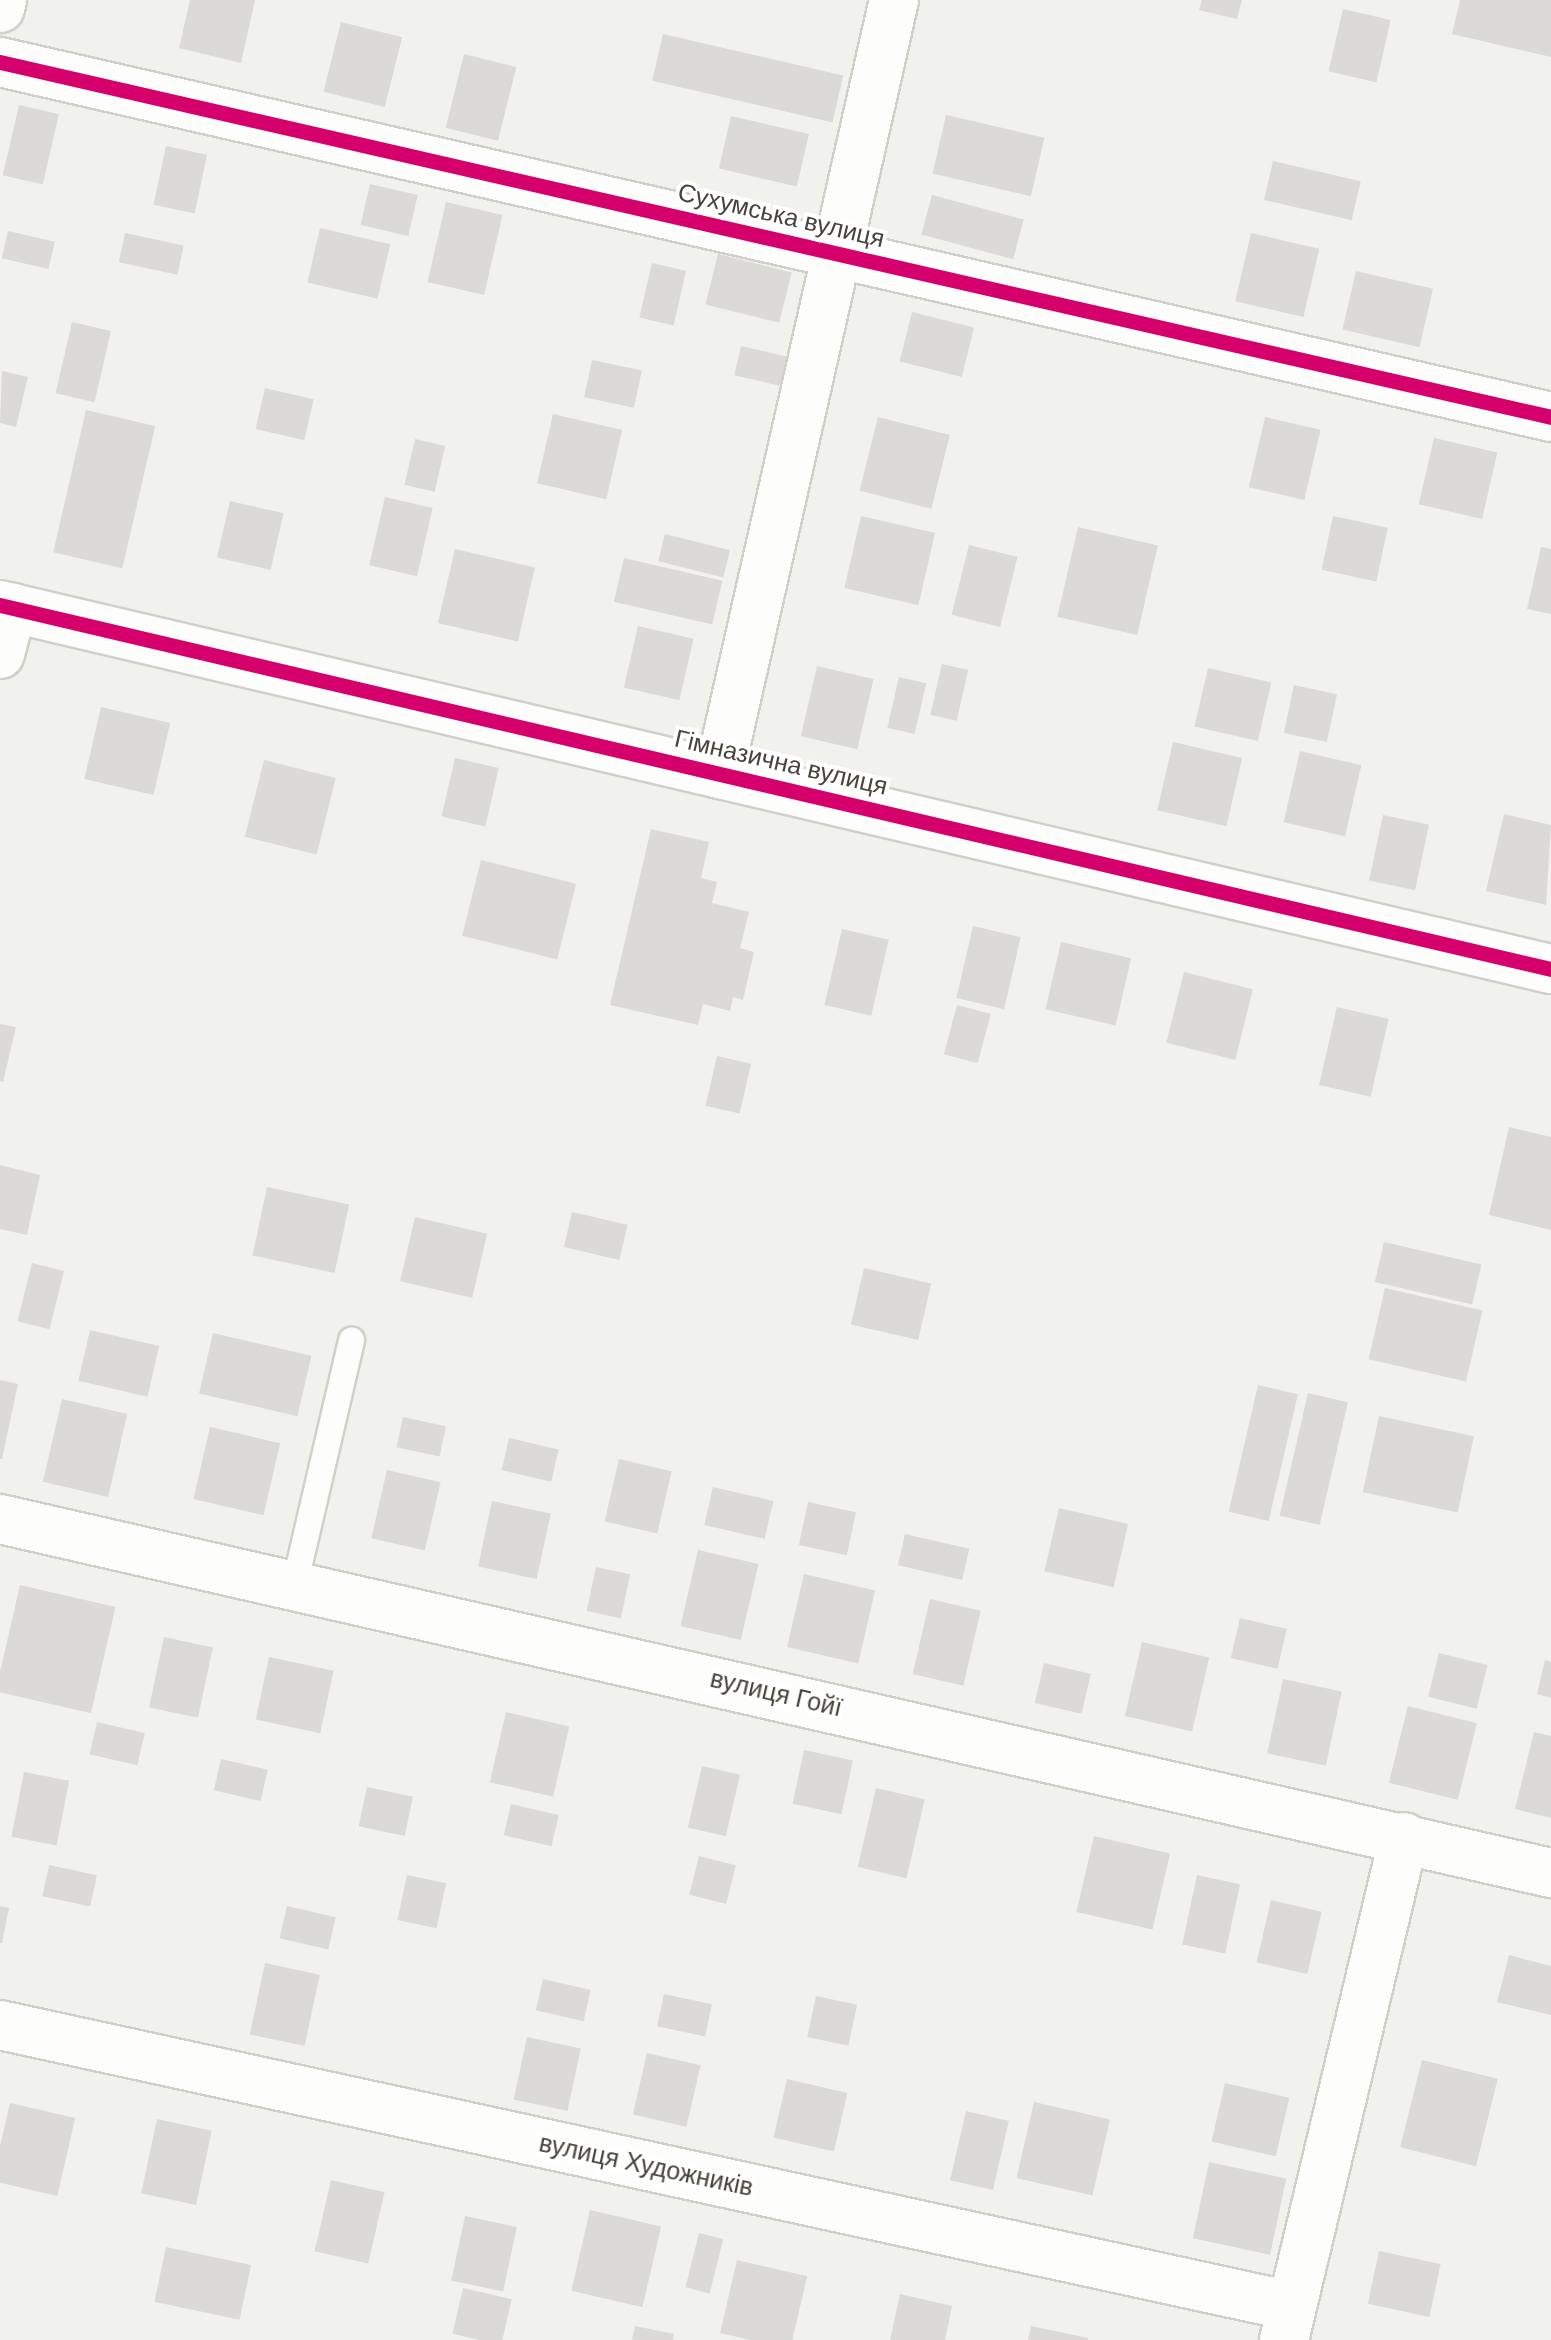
<!DOCTYPE html>
<html>
<head>
<meta charset="utf-8">
<style>
	body { margin:0 }
	#map { position:relative; width:1551px; height:2340px; overflow:hidden; background:#f2f2ed; font-family:"DM Sans",sans-serif }
	div>[style] { position:absolute }
	.building>* { inset:0; background:#dbdad5; transform-origin:0 0 }
	.roads { filter:drop-shadow(2px 0 #d0cfca) drop-shadow(-2px 0 #d0cfca) drop-shadow(0 2px #d0cfca) drop-shadow(0 -2px #d0cfca) }
	.service>* { height:25px; margin:-12.5px; padding:0 12.5px; transform-origin:12.5px; border-radius:12.5px; background:#fdfdfc }
	.minor>* { height:48px; margin:-24px; padding:0 24px; transform-origin:24px; border-radius:24px; background:#fdfdfc }
	.cycleway>* { height:15px; margin:-7.5px; padding:0 7.5px; transform-origin:7.5px; border-radius:7.5px; background:#d6006c }
	span { translate:-50% -50%; white-space:nowrap; text-align:center; line-height:1.15; -webkit-text-stroke:8px #fff; paint-order:stroke }
	.street-label { font-size:25px; color:#484439 }
</style>
</head>
<body>
<div id="map">
	<div class="building">
		<div style="clip-path:polygon(190px 0,255px 0,241px 63px,179px 48px)"></div>
		<div style="clip-path:polygon(1202px 0,1242px 0,1237px 19px,1199px 10px)"></div>
		<div style="clip-path:polygon(1460px 0,1551px 0,1551px 57px,1452px 34px)"></div>
		<div style="left:1343px;top:9px;width:49px;height:64px;rotate:13deg"></div>
		<div style="left:341px;top:22px;width:63px;height:72px;rotate:14deg"></div>
		<div style="left:663px;top:34px;width:185px;height:48px;rotate:13deg"></div>
		<div style="left:464px;top:54px;width:54px;height:76px;rotate:14deg"></div>
		<div style="left:19px;top:105px;width:41px;height:72px;rotate:13deg"></div>
		<div style="left:946px;top:115px;width:101px;height:60px;rotate:13deg"></div>
		<div style="left:731px;top:116px;width:80px;height:54px;rotate:13deg"></div>
		<div style="left:166px;top:146px;width:42px;height:60px;rotate:12deg"></div>
		<div style="left:1273px;top:161px;width:90px;height:40px;rotate:13deg"></div>
		<div style="left:370px;top:184px;width:49px;height:42px;rotate:13deg"></div>
		<div style="left:932px;top:195px;width:95px;height:41px;rotate:15deg"></div>
		<div style="left:446px;top:202px;width:58px;height:82px;rotate:13deg"></div>
		<div style="left:320px;top:228px;width:72px;height:56px;rotate:13deg"></div>
		<div style="left:8px;top:231px;width:48px;height:28px;rotate:13deg"></div>
		<div style="left:125px;top:233px;width:60px;height:30px;rotate:12deg"></div>
		<div style="left:1251px;top:233px;width:70px;height:70px;rotate:13deg"></div>
		<div style="left:718px;top:254px;width:76px;height:52px;rotate:14deg"></div>
		<div style="left:652px;top:263px;width:35px;height:56px;rotate:13deg"></div>
		<div style="left:1356px;top:271px;width:79px;height:60px;rotate:13deg"></div>
		<div style="left:912px;top:312px;width:64px;height:51px;rotate:14deg"></div>
		<div style="left:72px;top:322px;width:40px;height:73px;rotate:13deg"></div>
		<div style="left:741px;top:346px;width:51px;height:30px;rotate:13deg"></div>
		<div style="left:592px;top:360px;width:51px;height:38px;rotate:12deg"></div>
		<div style="clip-path:polygon(2px 371px,28px 377px,16px 427px,0 423px)"></div>
		<div style="left:265px;top:388px;width:50px;height:42px;rotate:13deg"></div>
		<div style="left:86px;top:410px;width:71px;height:146px;rotate:13deg"></div>
		<div style="left:553px;top:414px;width:71px;height:71px;rotate:13deg"></div>
		<div style="left:878px;top:417px;width:74px;height:76px;rotate:14deg"></div>
		<div style="left:1265px;top:417px;width:57px;height:72px;rotate:13deg"></div>
		<div style="left:1434px;top:438px;width:65px;height:68px;rotate:13deg"></div>
		<div style="left:415px;top:439px;width:31px;height:47px;rotate:13deg"></div>
		<div style="left:385px;top:497px;width:49px;height:70px;rotate:13deg"></div>
		<div style="left:230px;top:501px;width:55px;height:58px;rotate:13deg"></div>
		<div style="left:861px;top:516px;width:76px;height:74px;rotate:13deg"></div>
		<div style="left:1333px;top:516px;width:56px;height:55px;rotate:12deg"></div>
		<div style="left:1078px;top:527px;width:82px;height:92px;rotate:13deg"></div>
		<div style="left:665px;top:534px;width:67px;height:28px;rotate:14deg"></div>
		<div style="left:969px;top:545px;width:50px;height:72px;rotate:14deg"></div>
		<div style="clip-path:polygon(1541px 547px,1551px 549px,1551px 614px,1527px 609px)"></div>
		<div style="left:455px;top:549px;width:82px;height:76px;rotate:13deg"></div>
		<div style="left:624px;top:558px;width:101px;height:45px;rotate:13deg"></div>
		<div style="left:638px;top:626px;width:57px;height:63px;rotate:13deg"></div>
		<div style="left:942px;top:664px;width:27px;height:52px;rotate:13deg"></div>
		<div style="left:817px;top:666px;width:58px;height:72px;rotate:13deg"></div>
		<div style="left:1208px;top:668px;width:65px;height:60px;rotate:13deg"></div>
		<div style="left:899px;top:677px;width:28px;height:52px;rotate:13deg"></div>
		<div style="left:1294px;top:685px;width:44px;height:49px;rotate:12deg"></div>
		<div style="left:101px;top:707px;width:71px;height:74px;rotate:13deg"></div>
		<div style="left:1173px;top:742px;width:71px;height:70px;rotate:13deg"></div>
		<div style="left:1300px;top:751px;width:63px;height:73px;rotate:13deg"></div>
		<div style="left:455px;top:758px;width:45px;height:60px;rotate:13deg"></div>
		<div style="left:264px;top:760px;width:74px;height:79px;rotate:14deg"></div>
		<div style="clip-path:polygon(1504px 814px,1551px 825px,1546px 905px,1486px 891px)"></div>
		<div style="left:1383px;top:815px;width:47px;height:67px;rotate:12deg"></div>
		<div style="clip-path:polygon(651px 829px,709px 842px,701px 878px,717px 882px,712px 903px,749px 912px,740px 948px,754px 952px,743px 1000px,733px 997px,730px 1011px,703px 1004px,698px 1025px,610px 1005px)"></div>
		<div style="left:481px;top:860px;width:98px;height:78px;rotate:14deg"></div>
		<div style="left:973px;top:926px;width:49px;height:74px;rotate:13deg"></div>
		<div style="left:842px;top:929px;width:48px;height:78px;rotate:13deg"></div>
		<div style="left:1061px;top:942px;width:72px;height:69px;rotate:13deg"></div>
		<div style="left:1184px;top:972px;width:71px;height:73px;rotate:14deg"></div>
		<div style="left:957px;top:1005px;width:35px;height:51px;rotate:15deg"></div>
		<div style="left:1337px;top:1007px;width:53px;height:80px;rotate:13deg"></div>
		<div style="clip-path:polygon(0 1024px,16px 1027px,3px 1082px,0 1081px)"></div>
		<div style="left:717px;top:1056px;width:35px;height:51px;rotate:13deg"></div>
		<div style="clip-path:polygon(1509px 1127px,1551px 1137px,1551px 1230px,1489px 1215px)"></div>
		<div style="clip-path:polygon(0 1165px,40px 1175px,27px 1235px,0 1229px)"></div>
		<div style="left:267px;top:1187px;width:84px;height:70px;rotate:12deg"></div>
		<div style="left:572px;top:1212px;width:57px;height:36px;rotate:13deg"></div>
		<div style="left:415px;top:1217px;width:74px;height:66px;rotate:13deg"></div>
		<div style="left:1384px;top:1242px;width:100px;height:41px;rotate:13deg"></div>
		<div style="left:32px;top:1263px;width:33px;height:60px;rotate:14deg"></div>
		<div style="left:864px;top:1268px;width:69px;height:58px;rotate:13deg"></div>
		<div style="left:1385px;top:1288px;width:100px;height:73px;rotate:13deg"></div>
		<div style="left:90px;top:1330px;width:71px;height:52px;rotate:13deg"></div>
		<div style="left:213px;top:1333px;width:101px;height:62px;rotate:13deg"></div>
		<div style="clip-path:polygon(0 1380px,18px 1384px,2px 1459px,0 1459px)"></div>
		<div style="left:1258px;top:1385px;width:41px;height:130px;rotate:13deg"></div>
		<div style="left:1308px;top:1393px;width:41px;height:126px;rotate:13deg"></div>
		<div style="left:62px;top:1399px;width:67px;height:85px;rotate:13deg"></div>
		<div style="left:1379px;top:1416px;width:97px;height:78px;rotate:12deg"></div>
		<div style="left:403px;top:1417px;width:44px;height:31px;rotate:12deg"></div>
		<div style="left:210px;top:1427px;width:72px;height:74px;rotate:13deg"></div>
		<div style="left:509px;top:1438px;width:51px;height:33px;rotate:13deg"></div>
		<div style="left:619px;top:1459px;width:54px;height:64px;rotate:13deg"></div>
		<div style="left:387px;top:1470px;width:55px;height:70px;rotate:13deg"></div>
		<div style="left:713px;top:1487px;width:62px;height:39px;rotate:13deg"></div>
		<div style="left:492px;top:1501px;width:60px;height:67px;rotate:12deg"></div>
		<div style="left:808px;top:1502px;width:49px;height:44px;rotate:12deg"></div>
		<div style="left:1059px;top:1508px;width:71px;height:65px;rotate:13deg"></div>
		<div style="left:905px;top:1534px;width:66px;height:32px;rotate:13deg"></div>
		<div style="left:698px;top:1550px;width:62px;height:78px;rotate:13deg"></div>
		<div style="left:596px;top:1567px;width:35px;height:45px;rotate:12deg"></div>
		<div style="left:804px;top:1574px;width:73px;height:75px;rotate:13deg"></div>
		<div style="left:20px;top:1585px;width:98px;height:109px;rotate:13deg"></div>
		<div style="left:930px;top:1599px;width:52px;height:77px;rotate:13deg"></div>
		<div style="left:1240px;top:1618px;width:48px;height:41px;rotate:13deg"></div>
		<div style="left:164px;top:1637px;width:50px;height:72px;rotate:12deg"></div>
		<div style="left:1142px;top:1642px;width:69px;height:76px;rotate:13deg"></div>
		<div style="left:1439px;top:1653px;width:50px;height:45px;rotate:14deg"></div>
		<div style="left:269px;top:1657px;width:66px;height:64px;rotate:12deg"></div>
		<div style="clip-path:polygon(1545px 1660px,1551px 1662px,1551px 1698px,1537px 1694px)"></div>
		<div style="left:1044px;top:1663px;width:48px;height:41px;rotate:13deg"></div>
		<div style="left:1283px;top:1679px;width:60px;height:76px;rotate:12deg"></div>
		<div style="left:1408px;top:1706px;width:71px;height:79px;rotate:14deg"></div>
		<div style="left:506px;top:1712px;width:65px;height:72px;rotate:13deg"></div>
		<div style="left:97px;top:1722px;width:49px;height:33px;rotate:13deg"></div>
		<div style="clip-path:polygon(1534px 1732px,1551px 1736px,1551px 1818px,1515px 1809px)"></div>
		<div style="left:804px;top:1750px;width:50px;height:55px;rotate:12deg"></div>
		<div style="left:221px;top:1759px;width:48px;height:32px;rotate:13deg"></div>
		<div style="left:702px;top:1766px;width:39px;height:63px;rotate:13deg"></div>
		<div style="left:24px;top:1772px;width:46px;height:66px;rotate:11deg"></div>
		<div style="left:367px;top:1787px;width:47px;height:40px;rotate:12deg"></div>
		<div style="left:876px;top:1788px;width:50px;height:81px;rotate:13deg"></div>
		<div style="left:511px;top:1804px;width:49px;height:32px;rotate:13deg"></div>
		<div style="left:1094px;top:1836px;width:78px;height:78px;rotate:13deg"></div>
		<div style="left:699px;top:1856px;width:38px;height:40px;rotate:14deg"></div>
		<div style="left:49px;top:1865px;width:49px;height:32px;rotate:12deg"></div>
		<div style="left:407px;top:1875px;width:40px;height:46px;rotate:12deg"></div>
		<div style="left:1197px;top:1875px;width:44px;height:71px;rotate:12deg"></div>
		<div style="left:1271px;top:1900px;width:52px;height:64px;rotate:13deg"></div>
		<div style="clip-path:polygon(0 1906px,9px 1908px,2px 1943px,0 1943px)"></div>
		<div style="left:287px;top:1906px;width:50px;height:33px;rotate:13deg"></div>
		<div style="clip-path:polygon(1509px 1955px,1551px 1966px,1551px 2015px,1497px 2002px)"></div>
		<div style="left:265px;top:1963px;width:56px;height:73px;rotate:12deg"></div>
		<div style="left:543px;top:1979px;width:49px;height:32px;rotate:13deg"></div>
		<div style="left:664px;top:1994px;width:49px;height:33px;rotate:12deg"></div>
		<div style="left:816px;top:1996px;width:42px;height:42px;rotate:12deg"></div>
		<div style="left:527px;top:2037px;width:55px;height:64px;rotate:12deg"></div>
		<div style="left:647px;top:2053px;width:55px;height:63px;rotate:13deg"></div>
		<div style="left:1422px;top:2060px;width:78px;height:90px;rotate:14deg"></div>
		<div style="left:787px;top:2079px;width:62px;height:60px;rotate:13deg"></div>
		<div style="left:1225px;top:2083px;width:66px;height:60px;rotate:13deg"></div>
		<div style="left:1034px;top:2102px;width:78px;height:78px;rotate:13deg"></div>
		<div style="left:10px;top:2103px;width:67px;height:80px;rotate:13deg"></div>
		<div style="left:966px;top:2111px;width:44px;height:71px;rotate:13deg"></div>
		<div style="left:157px;top:2119px;width:56px;height:76px;rotate:12deg"></div>
		<div style="left:1209px;top:2162px;width:79px;height:78px;rotate:12deg"></div>
		<div style="left:331px;top:2180px;width:55px;height:73px;rotate:13deg"></div>
		<div style="left:590px;top:2210px;width:73px;height:83px;rotate:13deg"></div>
		<div style="left:465px;top:2216px;width:53px;height:66px;rotate:12deg"></div>
		<div style="left:699px;top:2233px;width:25px;height:56px;rotate:14deg"></div>
		<div style="left:166px;top:2247px;width:87px;height:56px;rotate:12deg"></div>
		<div style="left:1379px;top:2251px;width:63px;height:54px;rotate:12deg"></div>
		<div style="left:737px;top:2260px;width:72px;height:75px;rotate:13deg"></div>
		<div style="left:463px;top:2288px;width:50px;height:47px;rotate:13deg"></div>
		<div style="clip-path:polygon(900px 2294px,952px 2306px,945px 2340px,890px 2340px)"></div>
		<div style="clip-path:polygon(635px 2326px,674px 2334px,673px 2340px,632px 2340px)"></div>
		<div style="clip-path:polygon(1031px 2326px,1088px 2338px,1088px 2340px,1028px 2340px)"></div>
	</div>
	<div class="roads">
		<div class="service">
			<div style="left:294px;top:1585px;width:252px;rotate:-76.9deg"></div>
		</div>
		<div class="minor">
			<div style="left:0;top:8px;width:8px;rotate:-76deg"></div>
			<div style="left:0;top:62px;width:1591px;rotate:12.89deg"></div>
			<div style="left:0;top:605px;width:1593px;rotate:13.21deg"></div>
			<div style="left:0;top:654px;width:48px;rotate:-75.4deg"></div>
			<div style="left:719px;top:774px;width:794px;rotate:-77.26deg"></div>
			<div style="left:0;top:1519px;width:1591px;rotate:12.86deg"></div>
			<div style="left:0;top:2025px;width:1321px;rotate:12.28deg"></div>
			<div style="left:1284px;top:2340px;width:517px;rotate:-76.58deg"></div>
		</div>
	</div>
	<div class="cycleway">
		<div style="left:0;top:62px;width:1591px;rotate:12.89deg"></div>
		<div style="left:0;top:605px;width:1593px;rotate:13.21deg"></div>
	</div>
	<div class="street-label">
		<span style="left:781px;top:216px;rotate:13deg">Сухумська вулиця</span>
		<span style="left:781px;top:763px;rotate:13deg">Гімназична вулиця</span>
		<span style="left:776px;top:1694px;rotate:13deg">вулиця Гойї</span>
		<span style="left:646px;top:2166px;rotate:12deg">вулиця Художників</span>
	</div>
</div>
</body>
</html>
